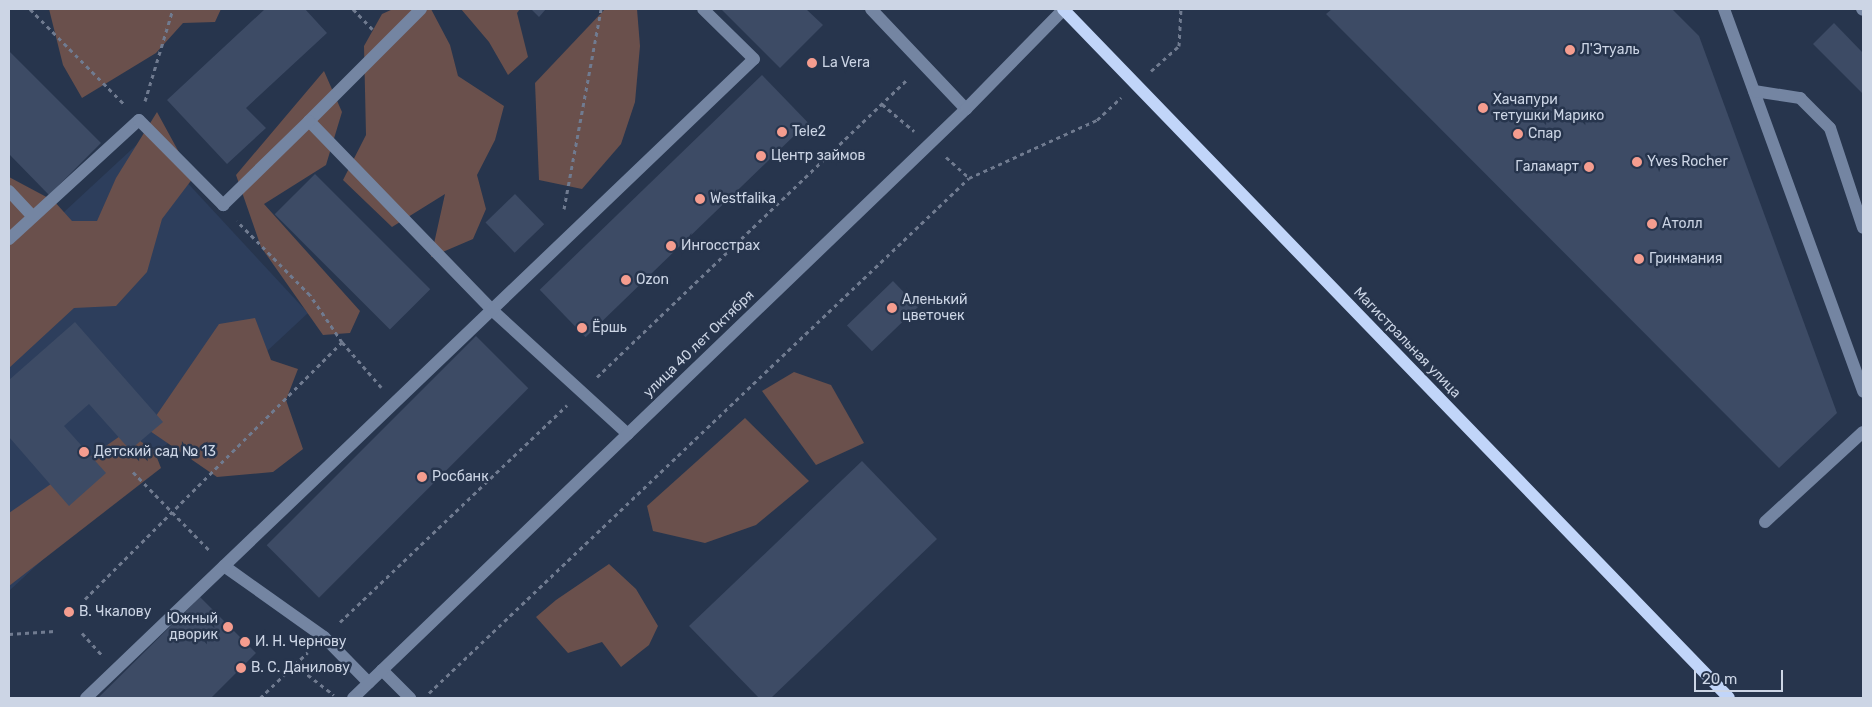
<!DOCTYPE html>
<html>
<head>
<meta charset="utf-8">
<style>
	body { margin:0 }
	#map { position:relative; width:1872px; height:707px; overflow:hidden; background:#27354d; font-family:Rubik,sans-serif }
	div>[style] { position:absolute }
	.built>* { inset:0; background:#2d3e5c }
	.green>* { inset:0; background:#6a504c }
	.building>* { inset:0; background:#3d4b65; transform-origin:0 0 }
	.path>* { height:3px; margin-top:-1.5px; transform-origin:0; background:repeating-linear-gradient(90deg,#707b90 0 4px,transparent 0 8px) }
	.minor>* { height:12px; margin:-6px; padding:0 6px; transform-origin:6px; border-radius:6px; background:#7485a2 }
	.major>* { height:12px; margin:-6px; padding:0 6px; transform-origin:6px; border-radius:6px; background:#c1d5f9 }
	.dots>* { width:14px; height:14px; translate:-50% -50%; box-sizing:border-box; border:2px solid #27354d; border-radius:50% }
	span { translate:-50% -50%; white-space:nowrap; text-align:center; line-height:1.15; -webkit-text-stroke:5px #27354d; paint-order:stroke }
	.poi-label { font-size:14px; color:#ccd5e5 }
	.left { translate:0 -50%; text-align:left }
	.right { translate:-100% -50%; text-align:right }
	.street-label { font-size:14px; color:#ccd5e5 }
	.frame { position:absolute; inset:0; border:10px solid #ccd5e5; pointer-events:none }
	.scale { position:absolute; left:1694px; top:670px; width:89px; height:22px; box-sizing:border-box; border:2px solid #ccd5e5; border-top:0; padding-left:6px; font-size:15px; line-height:18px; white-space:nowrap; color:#ccd5e5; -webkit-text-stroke:4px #27354d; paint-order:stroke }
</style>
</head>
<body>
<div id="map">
	<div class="built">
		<div style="clip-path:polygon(145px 137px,308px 313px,9px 591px,9px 263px)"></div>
	</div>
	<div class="green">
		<div style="clip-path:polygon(49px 9px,221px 9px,215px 22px,183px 23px,156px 53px,82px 98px,63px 65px)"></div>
		<div style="clip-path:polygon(393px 9px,431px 9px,450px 45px,458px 76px,504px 106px,495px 140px,477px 175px,486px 209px,473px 239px,431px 257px,445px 194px,392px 227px,343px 180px,366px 135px,364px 46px,382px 14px)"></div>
		<div style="clip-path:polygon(461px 9px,520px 9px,517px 13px,528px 57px,508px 75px,489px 42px)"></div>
		<div style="clip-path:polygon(605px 9px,637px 9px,640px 46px,635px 102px,621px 144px,582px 189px,539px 180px,535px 83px)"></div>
		<div style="clip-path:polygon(324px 71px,342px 112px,326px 165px,264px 204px,360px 311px,350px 333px,323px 335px,261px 247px,236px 175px)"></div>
		<div style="clip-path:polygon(157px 112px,193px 178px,162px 219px,147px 272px,116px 306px,74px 308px,9px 368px,9px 177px,54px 201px,72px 221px,97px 221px,116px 178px)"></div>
		<div style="clip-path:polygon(255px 318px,271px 360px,298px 369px,286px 400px,303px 449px,273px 472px,217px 477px,147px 429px,219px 324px)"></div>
		<div style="clip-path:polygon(794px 372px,831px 385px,864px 443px,816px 465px,762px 391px)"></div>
		<div style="clip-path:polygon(745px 418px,809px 481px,756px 525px,705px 543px,653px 531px,647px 506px)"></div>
		<div style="clip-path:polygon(126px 432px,154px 450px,161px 468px,9px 586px,9px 513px)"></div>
		<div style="clip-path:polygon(609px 564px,636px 589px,658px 626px,649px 645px,621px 667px,602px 642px,568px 653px,536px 617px,556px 600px)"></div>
	</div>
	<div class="building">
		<div style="clip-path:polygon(265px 9px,305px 9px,327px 33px,246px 108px,266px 128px,227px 164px,167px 100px)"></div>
		<div style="clip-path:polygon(531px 9px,546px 9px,539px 17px)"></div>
		<div style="clip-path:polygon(721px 9px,806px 9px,823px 25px,780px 68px)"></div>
		<div style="clip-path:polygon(1332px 9px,1672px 9px,1699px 36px,1837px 413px,1779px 468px,1326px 14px)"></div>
		<div style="clip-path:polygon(1834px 23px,1863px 53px,1863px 94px,1813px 44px)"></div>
		<div style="clip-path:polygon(9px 51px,101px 143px,49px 195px,9px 154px)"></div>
		<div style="left:762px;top:75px;width:66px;height:309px;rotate:46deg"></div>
		<div style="left:315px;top:174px;width:163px;height:57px;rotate:45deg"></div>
		<div style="left:515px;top:194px;width:42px;height:41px;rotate:46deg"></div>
		<div style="left:893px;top:281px;width:36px;height:64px;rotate:46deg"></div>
		<div style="clip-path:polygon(75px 322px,163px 422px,130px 450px,89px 404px,64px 426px,106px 473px,69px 506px,9px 437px,9px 380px)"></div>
		<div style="left:476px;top:336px;width:74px;height:296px;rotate:45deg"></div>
		<div style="clip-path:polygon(862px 461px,937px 539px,771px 698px,759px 698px,689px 626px)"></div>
		<div style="clip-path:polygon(200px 597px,256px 653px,211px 698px,98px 698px)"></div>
	</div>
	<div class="path">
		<div style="left:30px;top:9px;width:134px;rotate:45.3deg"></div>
		<div style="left:353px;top:9px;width:28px;rotate:46deg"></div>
		<div style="left:1151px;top:71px;width:38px;rotate:-42deg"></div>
		<div style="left:1179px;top:46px;width:37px;rotate:-87deg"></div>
		<div style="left:145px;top:101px;width:96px;rotate:-73.1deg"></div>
		<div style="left:882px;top:104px;width:42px;rotate:40.2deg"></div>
		<div style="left:946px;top:157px;width:31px;rotate:42deg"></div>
		<div style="left:564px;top:209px;width:203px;rotate:-79.5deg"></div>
		<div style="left:342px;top:342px;width:60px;rotate:49.1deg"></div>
		<div style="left:597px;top:377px;width:431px;rotate:-43.8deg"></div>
		<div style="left:133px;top:472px;width:110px;rotate:45.7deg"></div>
		<div style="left:85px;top:599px;width:363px;rotate:-45deg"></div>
		<div style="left:342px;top:342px;width:57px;rotate:-124.2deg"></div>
		<div style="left:310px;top:295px;width:104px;rotate:-134.6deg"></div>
		<div style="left:340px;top:622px;width:314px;rotate:-43.7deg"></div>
		<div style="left:82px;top:633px;width:30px;rotate:48deg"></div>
		<div style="left:9px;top:634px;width:46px;rotate:-3.7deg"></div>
		<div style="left:295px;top:665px;width:49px;rotate:37.6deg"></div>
		<div style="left:429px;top:693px;width:746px;rotate:-43.64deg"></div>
		<div style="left:969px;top:178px;width:141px;rotate:-24.4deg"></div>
		<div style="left:1097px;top:120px;width:33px;rotate:-43deg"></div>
		<div style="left:260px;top:698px;width:66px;rotate:-43.8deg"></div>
	</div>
	<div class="minor">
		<div style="left:421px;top:9px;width:158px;rotate:135deg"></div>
		<div style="left:309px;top:121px;width:263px;rotate:45.9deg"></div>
		<div style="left:492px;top:310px;width:184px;rotate:42.4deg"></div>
		<div style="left:871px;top:9px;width:138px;rotate:46.5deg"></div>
		<div style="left:1724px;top:9px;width:407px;rotate:70deg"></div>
		<div style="left:1862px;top:9px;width:1px;rotate:45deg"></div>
		<div style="left:1754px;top:91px;width:47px;rotate:8.7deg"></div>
		<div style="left:1800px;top:98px;width:42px;rotate:45deg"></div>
		<div style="left:1830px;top:128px;width:105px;rotate:71.7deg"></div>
		<div style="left:9px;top:191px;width:35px;rotate:47deg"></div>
		<div style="left:9px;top:239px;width:176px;rotate:-42.5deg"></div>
		<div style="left:139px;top:120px;width:120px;rotate:45.3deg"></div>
		<div style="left:223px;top:205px;width:120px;rotate:-44.3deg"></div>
		<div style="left:1765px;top:522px;width:133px;rotate:-42.6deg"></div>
		<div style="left:224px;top:566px;width:123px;rotate:35.4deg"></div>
		<div style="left:324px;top:637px;width:64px;rotate:45.6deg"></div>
		<div style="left:382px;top:670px;width:40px;rotate:45deg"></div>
		<div style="left:86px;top:698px;width:924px;rotate:-43.73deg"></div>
		<div style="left:754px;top:59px;width:71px;rotate:-135.6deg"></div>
		<div style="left:353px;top:698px;width:850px;rotate:-43.86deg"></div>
		<div style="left:966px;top:109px;width:140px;rotate:-45.6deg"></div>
	</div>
	<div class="major">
		<div style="left:1063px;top:9px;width:958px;rotate:45.97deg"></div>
	</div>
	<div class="dots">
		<div style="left:1570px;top:50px;background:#f59d8f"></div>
		<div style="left:812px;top:63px;background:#f59d8f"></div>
		<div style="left:1483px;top:108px;background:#f59d8f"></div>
		<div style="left:782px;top:132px;background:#f59d8f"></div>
		<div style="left:1518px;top:134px;background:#f59d8f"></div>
		<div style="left:761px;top:156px;background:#f59d8f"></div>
		<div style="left:1637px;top:162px;background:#f59d8f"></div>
		<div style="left:1589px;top:167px;background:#f59d8f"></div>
		<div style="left:700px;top:199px;background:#f59d8f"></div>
		<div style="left:1652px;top:224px;background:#f59d8f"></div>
		<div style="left:671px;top:246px;background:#f59d8f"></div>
		<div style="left:1639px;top:259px;background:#f59d8f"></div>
		<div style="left:626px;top:280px;background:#f59d8f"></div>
		<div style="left:892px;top:308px;background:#f59d8f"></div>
		<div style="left:582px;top:328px;background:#f59d8f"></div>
		<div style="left:84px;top:452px;background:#f59d8f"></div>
		<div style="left:422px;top:477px;background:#f59d8f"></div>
		<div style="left:69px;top:612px;background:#f59d8f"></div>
		<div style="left:228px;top:627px;background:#f59d8f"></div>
		<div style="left:245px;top:642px;background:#f59d8f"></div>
		<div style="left:241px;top:668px;background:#f59d8f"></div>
	</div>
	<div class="poi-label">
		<span class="left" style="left:1580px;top:50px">Л'Этуаль</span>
		<span class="left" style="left:822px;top:63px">La Vera</span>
		<span class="left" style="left:1493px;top:108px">Хачапури<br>тетушки Марико</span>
		<span class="left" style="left:792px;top:132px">Tele2</span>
		<span class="left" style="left:1528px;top:134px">Спар</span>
		<span class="left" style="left:771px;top:156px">Центр займов</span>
		<span class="left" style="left:1647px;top:162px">Yves Rocher</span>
		<span class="right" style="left:1579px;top:167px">Галамарт</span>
		<span class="left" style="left:710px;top:199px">Westfalika</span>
		<span class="left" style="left:1662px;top:224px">Атолл</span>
		<span class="left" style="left:681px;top:246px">Ингосстрах</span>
		<span class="left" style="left:1649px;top:259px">Гринмания</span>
		<span class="left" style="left:636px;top:280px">Ozon</span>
		<span class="left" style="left:902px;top:308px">Аленький<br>цветочек</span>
		<span class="left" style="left:592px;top:328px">Ёршь</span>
		<span class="left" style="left:94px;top:452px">Детский сад № 13</span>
		<span class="left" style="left:432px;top:477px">Росбанк</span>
		<span class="left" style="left:79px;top:612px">В. Чкалову</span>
		<span class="right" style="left:218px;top:627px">Южный<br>дворик</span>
		<span class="left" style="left:255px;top:642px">И. Н. Чернову</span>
		<span class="left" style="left:251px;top:668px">В. С. Данилову</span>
	</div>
	<div class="street-label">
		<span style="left:1407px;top:343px;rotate:46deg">Магистральная улица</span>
		<span style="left:699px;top:344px;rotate:-44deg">улица 40 лет Октября</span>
	</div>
	<div class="frame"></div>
	<div class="scale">20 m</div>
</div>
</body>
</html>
